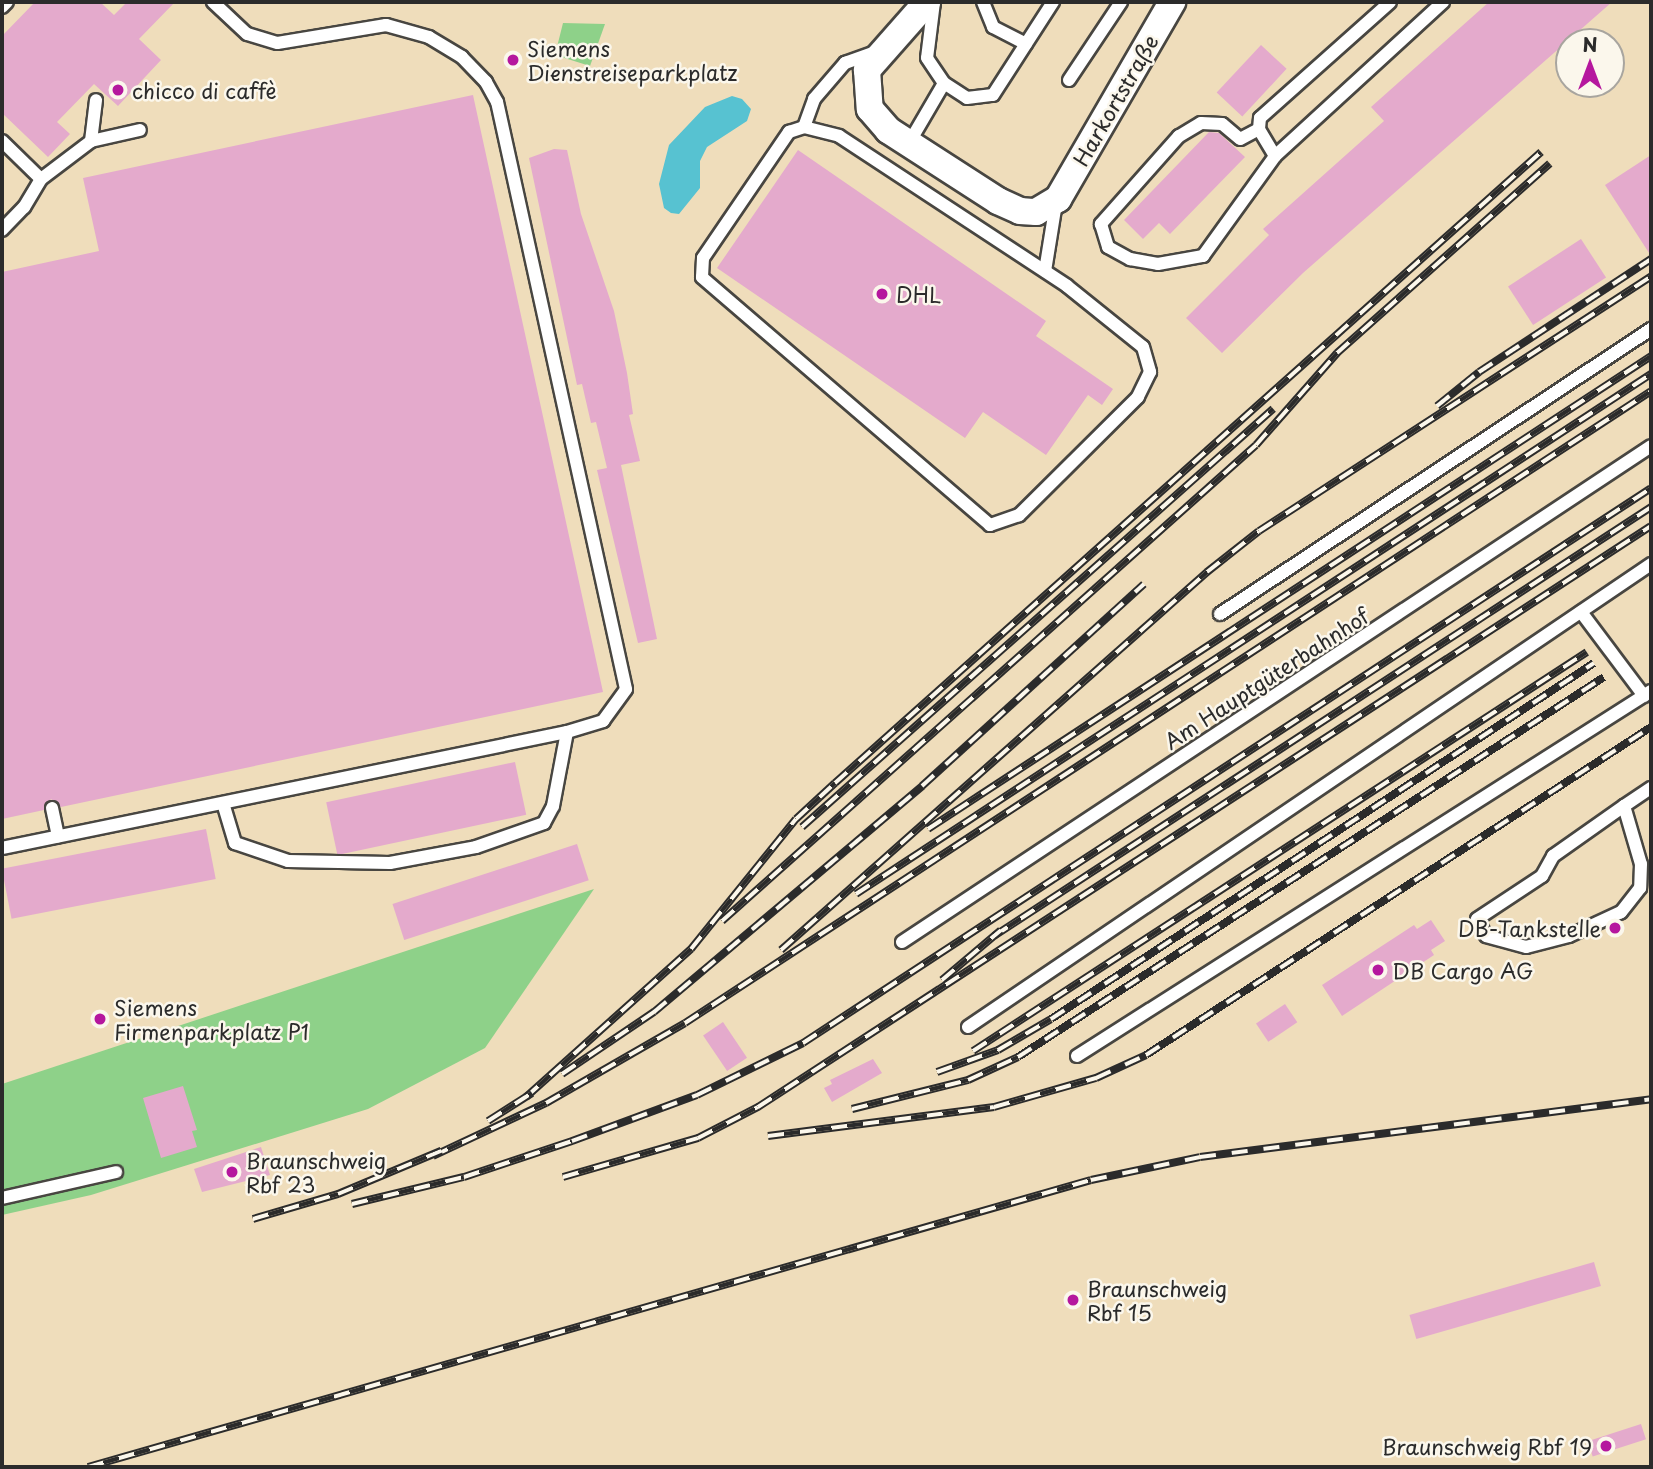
<!DOCTYPE html>
<html>
<head>
<meta charset="utf-8">
<style>
	body { margin:0 }
	#map { position:relative; width:1653px; height:1469px; overflow:hidden; background:#efddbb; font-family:"Playpen Sans",sans-serif }
	div>[style] { position:absolute }
	.green>* { inset:0; background:#8ed189 }
	.water>* { inset:0; background:#57c2d1 }
	.building>* { inset:0; background:#e4aacc; transform-origin:0 0 }
	.roads { filter:drop-shadow(2px 0 #484641) drop-shadow(-2px 0 #484641) drop-shadow(0 2px #484641) drop-shadow(0 -2px #484641) }
	.service>* { height:12px; margin:-6px; padding:0 6px; transform-origin:6px; border-radius:6px; background:#fff }
	.minor>* { height:26px; margin:-13px; padding:0 13px; transform-origin:13px; border-radius:13px; background:#fff }
	.rail>* { height:8px; margin-top:-4px; transform-origin:0; background:repeating-linear-gradient(90deg,#fbf7ec 0 16px,#2b2b2b 0 32px); box-sizing:border-box; border-block:2px solid #2b2b2b }
	.dots>* { width:19px; height:19px; translate:-50% -50%; box-sizing:border-box; border:4px solid #fbf7ec; border-radius:50% }
	span { translate:-50% -50%; white-space:nowrap; text-align:center; line-height:1.15; -webkit-text-stroke:5px #fbf7ec; paint-order:stroke }
	.poi-label { font-size:21px; color:#2b2b2b }
	.left { translate:0 -50%; text-align:left }
	.right { translate:-100% -50%; text-align:right }
	.street-label { font-size:21px; color:#2b2b2b }
	.frame { position:absolute; inset:0; border:4px solid #2b2b2b; pointer-events:none }
	.north { position:absolute; left:1555px; top:28px; width:70px; height:70px; box-sizing:border-box; background:#fbf7ec; border:2px solid #a8a59f; border-radius:50%; rotate:0deg; font-size:19px; font-weight:700; line-height:28px; text-align:center; color:#2b2b2b }
	.north::after { content:''; display:block; margin:auto; width:24px; height:32px; background:#b5179e; clip-path:polygon(50% 0,100% 100%,50% 72%,0 100%) }
</style>
</head>
<body>
<div id="map">
	<div class="green">
		<div style="clip-path:polygon(563px 23px,605px 24px,590px 66px,555px 55px)"></div>
		<div style="clip-path:polygon(594px 889px,485px 1048px,368px 1109px,91px 1195px,2px 1215px,2px 1084px)"></div>
	</div>
	<div class="water">
		<div style="clip-path:polygon(732px 96px,742px 99px,751px 109px,747px 121px,707px 147px,700px 161px,700px 188px,679px 214px,671px 213px,664px 208px,659px 184px,669px 145px,705px 107px)"></div>
	</div>
	<div class="building">
		<div style="clip-path:polygon(35px 2px,100px 2px,114px 15px,127px 2px,175px 2px,139px 39px,161px 60px,118px 106px,94px 84px,57px 122px,70px 134px,48px 157px,2px 113px,2px 36px)"></div>
		<div style="clip-path:polygon(1489px 2px,1612px 2px,1303px 273px,1222px 353px,1186px 318px,1269px 235px,1263px 229px,1384px 121px,1371px 107px)"></div>
		<div style="left:1261px;top:45px;width:35px;height:65px;rotate:43deg"></div>
		<div style="clip-path:polygon(473px 95px,603px 692px,61px 807px,51px 799px,44px 810px,2px 819px,2px 272px,99px 251px,83px 178px)"></div>
		<div style="clip-path:polygon(1209px 132px,1219px 133px,1245px 157px,1170px 234px,1159px 223px,1143px 239px,1124px 220px)"></div>
		<div style="clip-path:polygon(554px 149px,567px 150px,581px 214px,614px 311px,627px 373px,633px 414px,629px 415px,640px 461px,621px 465px,657px 639px,638px 643px,597px 470px,607px 468px,596px 422px,591px 423px,582px 384px,577px 385px,529px 158px)"></div>
		<div style="clip-path:polygon(798px 150px,1046px 321px,1036px 336px,1113px 389px,1102px 405px,1088px 395px,1046px 455px,983px 412px,965px 438px,717px 268px)"></div>
		<div style="clip-path:polygon(1651px 155px,1651px 256px,1605px 185px)"></div>
		<div style="left:1581px;top:239px;width:46px;height:87px;rotate:57deg"></div>
		<div style="left:515px;top:762px;width:54px;height:193px;rotate:78deg"></div>
		<div style="left:206px;top:829px;width:51px;height:208px;rotate:79deg"></div>
		<div style="left:577px;top:844px;width:38px;height:194px;rotate:72deg"></div>
		<div style="clip-path:polygon(1431px 920px,1445px 941px,1431px 950px,1434px 955px,1342px 1016px,1322px 985px,1414px 925px,1417px 929px)"></div>
		<div style="left:1285px;top:1004px;width:22px;height:35px;rotate:56deg"></div>
		<div style="left:723px;top:1022px;width:43px;height:24px;rotate:56deg"></div>
		<div style="clip-path:polygon(873px 1059px,882px 1073px,832px 1102px,824px 1088px,832px 1084px,830px 1080px)"></div>
		<div style="clip-path:polygon(183px 1086px,197px 1130px,192px 1131px,197px 1147px,161px 1158px,143px 1098px)"></div>
		<div style="clip-path:polygon(261px 1147px,270px 1175px,202px 1192px,194px 1169px)"></div>
		<div style="left:1594px;top:1262px;width:25px;height:192px;rotate:74deg"></div>
		<div style="left:1641px;top:1424px;width:16px;height:56px;rotate:72deg"></div>
	</div>
	<div class="roads">
		<div class="service">
			<div style="left:934px;top:2px;width:56px;rotate:97.1deg"></div>
			<div style="left:927px;top:58px;width:30px;rotate:56deg"></div>
			<div style="left:944px;top:83px;width:27px;rotate:33deg"></div>
			<div style="left:967px;top:98px;width:26px;rotate:-7deg"></div>
			<div style="left:993px;top:95px;width:111px;rotate:-57.2deg"></div>
			<div style="left:983px;top:2px;width:27px;rotate:68deg"></div>
			<div style="left:993px;top:27px;width:37px;rotate:27deg"></div>
			<div style="left:2px;top:7px;width:7px;rotate:-45deg"></div>
			<div style="left:1069px;top:80px;width:94px;rotate:-56.3deg"></div>
			<div style="left:804px;top:127px;width:36px;rotate:14deg"></div>
			<div style="left:839px;top:136px;width:273px;rotate:33.3deg"></div>
			<div style="left:1067px;top:286px;width:97px;rotate:38.8deg"></div>
			<div style="left:1143px;top:347px;width:26px;rotate:74deg"></div>
			<div style="left:1150px;top:372px;width:28px;rotate:116deg"></div>
			<div style="left:1138px;top:397px;width:168px;rotate:135.2deg"></div>
			<div style="left:1019px;top:515px;width:31px;rotate:161deg"></div>
			<div style="left:990px;top:525px;width:380px;rotate:-139.3deg"></div>
			<div style="left:702px;top:277px;width:19px;rotate:-87deg"></div>
			<div style="left:703px;top:258px;width:153px;rotate:-55.7deg"></div>
			<div style="left:789px;top:132px;width:16px;rotate:-18deg"></div>
			<div style="left:804px;top:127px;width:30px;rotate:-70deg"></div>
			<div style="left:814px;top:99px;width:48px;rotate:-49.3deg"></div>
			<div style="left:845px;top:63px;width:32px;rotate:-20deg"></div>
			<div style="left:1259px;top:129px;width:21px;rotate:152deg"></div>
			<div style="left:1240px;top:139px;width:23px;rotate:-140deg"></div>
			<div style="left:1222px;top:124px;width:21px;rotate:-177deg"></div>
			<div style="left:1201px;top:123px;width:26px;rotate:149deg"></div>
			<div style="left:1179px;top:136px;width:118px;rotate:131.6deg"></div>
			<div style="left:1101px;top:224px;width:24px;rotate:73deg"></div>
			<div style="left:1108px;top:247px;width:25px;rotate:29deg"></div>
			<div style="left:1130px;top:259px;width:28px;rotate:10deg"></div>
			<div style="left:1158px;top:264px;width:46px;rotate:-10.1deg"></div>
			<div style="left:1203px;top:256px;width:123px;rotate:-54.2deg"></div>
			<div style="left:1275px;top:156px;width:228px;rotate:-42.5deg"></div>
			<div style="left:2px;top:141px;width:54px;rotate:44.3deg"></div>
			<div style="left:41px;top:179px;width:33px;rotate:121deg"></div>
			<div style="left:24px;top:207px;width:32px;rotate:134deg"></div>
			<div style="left:91px;top:141px;width:41px;rotate:-83deg"></div>
			<div style="left:909px;top:143px;width:69px;rotate:-59.7deg"></div>
			<div style="left:1275px;top:156px;width:31px;rotate:-121deg"></div>
			<div style="left:1259px;top:129px;width:11px;rotate:-85deg"></div>
			<div style="left:1260px;top:118px;width:174px;rotate:-41.7deg"></div>
			<div style="left:41px;top:179px;width:63px;rotate:-37.2deg"></div>
			<div style="left:91px;top:141px;width:50px;rotate:-12.7deg"></div>
			<div style="left:1045px;top:271px;width:69px;rotate:-80.8deg"></div>
			<div style="left:1581px;top:612px;width:105px;rotate:53.1deg"></div>
			<div style="left:1220px;top:614px;width:517px;rotate:-33.47deg"></div>
			<div style="left:223px;top:803px;width:42px;rotate:73.3deg"></div>
			<div style="left:235px;top:843px;width:56px;rotate:18.8deg"></div>
			<div style="left:288px;top:861px;width:102px;rotate:1.1deg"></div>
			<div style="left:390px;top:863px;width:87px;rotate:-10.5deg"></div>
			<div style="left:476px;top:847px;width:72px;rotate:-19.4deg"></div>
			<div style="left:544px;top:823px;width:19px;rotate:-62deg"></div>
			<div style="left:553px;top:806px;width:75px;rotate:-79.3deg"></div>
			<div style="left:1624px;top:806px;width:60px;rotate:73.7deg"></div>
			<div style="left:1641px;top:864px;width:24px;rotate:92deg"></div>
			<div style="left:1640px;top:888px;width:31px;rotate:128deg"></div>
			<div style="left:1621px;top:912px;width:57px;rotate:155.2deg"></div>
			<div style="left:1569px;top:936px;width:44px;rotate:165.7deg"></div>
			<div style="left:1526px;top:947px;width:41px;rotate:-164.6deg"></div>
			<div style="left:1486px;top:936px;width:19px;rotate:-118deg"></div>
			<div style="left:1477px;top:919px;width:78px;rotate:-33.5deg"></div>
			<div style="left:1542px;top:876px;width:23px;rotate:-61deg"></div>
			<div style="left:1553px;top:856px;width:87px;rotate:-35.2deg"></div>
			<div style="left:1624px;top:806px;width:32px;rotate:-34deg"></div>
			<div style="left:52px;top:808px;width:29px;rotate:78deg"></div>
			<div style="left:2px;top:848px;width:577px;rotate:-11.6deg"></div>
			<div style="left:567px;top:732px;width:38px;rotate:-17deg"></div>
			<div style="left:603px;top:721px;width:39px;rotate:-54deg"></div>
			<div style="left:626px;top:689px;width:601px;rotate:-102.39deg"></div>
			<div style="left:497px;top:102px;width:23px;rotate:-119deg"></div>
			<div style="left:486px;top:82px;width:35px;rotate:-134deg"></div>
			<div style="left:462px;top:57px;width:39px;rotate:-149deg"></div>
			<div style="left:429px;top:37px;width:45px;rotate:-164.4deg"></div>
			<div style="left:386px;top:25px;width:110px;rotate:170.6deg"></div>
			<div style="left:277px;top:43px;width:31px;rotate:-163deg"></div>
			<div style="left:247px;top:34px;width:47px;rotate:-136.7deg"></div>
			<div style="left:902px;top:942px;width:898px;rotate:-33.51deg"></div>
			<div style="left:968px;top:1027px;width:825px;rotate:-34.13deg"></div>
			<div style="left:1077px;top:1056px;width:680px;rotate:-32.45deg"></div>
			<div style="left:2px;top:1198px;width:117px;rotate:-12.8deg"></div>
		</div>
		<div class="minor">
			<div style="left:927px;top:2px;width:91px;rotate:131.4deg"></div>
			<div style="left:867px;top:70px;width:39px;rotate:86deg"></div>
			<div style="left:870px;top:109px;width:28px;rotate:49deg"></div>
			<div style="left:888px;top:130px;width:131px;rotate:32.8deg"></div>
			<div style="left:998px;top:201px;width:24px;rotate:24deg"></div>
			<div style="left:1020px;top:211px;width:16px;rotate:4deg"></div>
			<div style="left:1036px;top:212px;width:26px;rotate:-31deg"></div>
			<div style="left:1058px;top:199px;width:228px;rotate:-59.9deg"></div>
		</div>
	</div>
	<div class="rail">
		<div style="left:1437px;top:406px;width:54px;rotate:-39deg"></div>
		<div style="left:1479px;top:372px;width:206px;rotate:-33.3deg"></div>
		<div style="left:802px;top:827px;width:630px;rotate:-41.59deg"></div>
		<div style="left:928px;top:829px;width:864px;rotate:-33.19deg"></div>
		<div style="left:856px;top:894px;width:950px;rotate:-33.19deg"></div>
		<div style="left:722px;top:921px;width:715px;rotate:-41.71deg"></div>
		<div style="left:1256px;top:445px;width:123px;rotate:-48.6deg"></div>
		<div style="left:1337px;top:353px;width:285px;rotate:-41.7deg"></div>
		<div style="left:994px;top:936px;width:785px;rotate:-33.14deg"></div>
		<div style="left:781px;top:950px;width:570px;rotate:-41.58deg"></div>
		<div style="left:1207px;top:572px;width:66px;rotate:-38.3deg"></div>
		<div style="left:1259px;top:531px;width:468px;rotate:-33deg"></div>
		<div style="left:942px;top:980px;width:77px;rotate:-40.3deg"></div>
		<div style="left:973px;top:1051px;width:732px;rotate:-33.02deg"></div>
		<div style="left:937px;top:1072px;width:65px;rotate:-19.8deg"></div>
		<div style="left:998px;top:1050px;width:61px;rotate:-30.3deg"></div>
		<div style="left:1051px;top:1019px;width:649px;rotate:-33.25deg"></div>
		<div style="left:562px;top:1074px;width:111px;rotate:-34deg"></div>
		<div style="left:654px;top:1012px;width:351px;rotate:-40.1deg"></div>
		<div style="left:922px;top:786px;width:300px;rotate:-42.3deg"></div>
		<div style="left:526px;top:1097px;width:222px;rotate:-41.9deg"></div>
		<div style="left:691px;top:949px;width:167px;rotate:-51.1deg"></div>
		<div style="left:796px;top:819px;width:53px;rotate:-42.7deg"></div>
		<div style="left:835px;top:783px;width:947px;rotate:-41.79deg"></div>
		<div style="left:852px;top:1109px;width:120px;rotate:-14deg"></div>
		<div style="left:968px;top:1080px;width:55px;rotate:-24.7deg"></div>
		<div style="left:1018px;top:1057px;width:698px;rotate:-32.96deg"></div>
		<div style="left:488px;top:1121px;width:52px;rotate:-32.5deg"></div>
		<div style="left:768px;top:1136px;width:228px;rotate:-7.3deg"></div>
		<div style="left:994px;top:1107px;width:106px;rotate:-15.9deg"></div>
		<div style="left:1096px;top:1078px;width:55px;rotate:-24.7deg"></div>
		<div style="left:1146px;top:1055px;width:602px;rotate:-33deg"></div>
		<div style="left:433px;top:1156px;width:125px;rotate:-25.1deg"></div>
		<div style="left:546px;top:1103px;width:160px;rotate:-29.9deg"></div>
		<div style="left:685px;top:1023px;width:1154px;rotate:-33.19deg"></div>
		<div style="left:563px;top:1177px;width:141px;rotate:-16.1deg"></div>
		<div style="left:698px;top:1138px;width:68px;rotate:-27.3deg"></div>
		<div style="left:758px;top:1107px;width:1065px;rotate:-33.05deg"></div>
		<div style="left:352px;top:1204px;width:115px;rotate:-13.6deg"></div>
		<div style="left:464px;top:1177px;width:114px;rotate:-18.4deg"></div>
		<div style="left:572px;top:1141px;width:133px;rotate:-20.2deg"></div>
		<div style="left:697px;top:1095px;width:118px;rotate:-26.1deg"></div>
		<div style="left:803px;top:1043px;width:1013px;rotate:-33.2deg"></div>
		<div style="left:253px;top:1219px;width:89px;rotate:-16.4deg"></div>
		<div style="left:338px;top:1194px;width:112px;rotate:-22.7deg"></div>
		<div style="left:88px;top:1467px;width:1043px;rotate:-15.97deg"></div>
		<div style="left:1091px;top:1180px;width:111px;rotate:-11.9deg"></div>
		<div style="left:1200px;top:1157px;width:455px;rotate:-7.3deg"></div>
	</div>
	<div class="dots">
		<div style="left:513px;top:60px;background:#b5179e"></div>
		<div style="left:118px;top:90px;background:#b5179e"></div>
		<div style="left:882px;top:294px;background:#b5179e"></div>
		<div style="left:1615px;top:928px;background:#b5179e"></div>
		<div style="left:1378px;top:970px;background:#b5179e"></div>
		<div style="left:100px;top:1019px;background:#b5179e"></div>
		<div style="left:232px;top:1172px;background:#b5179e"></div>
		<div style="left:1073px;top:1300px;background:#b5179e"></div>
		<div style="left:1606px;top:1446px;background:#b5179e"></div>
	</div>
	<div class="poi-label">
		<span class="left" style="left:527px;top:60px">Siemens<br>Dienstreiseparkplatz</span>
		<span class="left" style="left:132px;top:90px">chicco di caffè</span>
		<span class="left" style="left:896px;top:294px">DHL</span>
		<span class="right" style="left:1601px;top:928px">DB-Tankstelle</span>
		<span class="left" style="left:1392px;top:970px">DB Cargo AG</span>
		<span class="left" style="left:114px;top:1019px">Siemens<br>Firmenparkplatz P1</span>
		<span class="left" style="left:246px;top:1172px">Braunschweig<br>Rbf 23</span>
		<span class="left" style="left:1087px;top:1300px">Braunschweig<br>Rbf 15</span>
		<span class="right" style="left:1592px;top:1446px">Braunschweig Rbf 19</span>
	</div>
	<div class="street-label">
		<span style="left:1115px;top:100px;rotate:-60deg">Harkortstraße</span>
		<span style="left:1266px;top:678px;rotate:-33deg">Am Hauptgüterbahnhof</span>
	</div>
	<div class="frame"></div>
	<div class="north">N</div>
</div>
</body>
</html>
